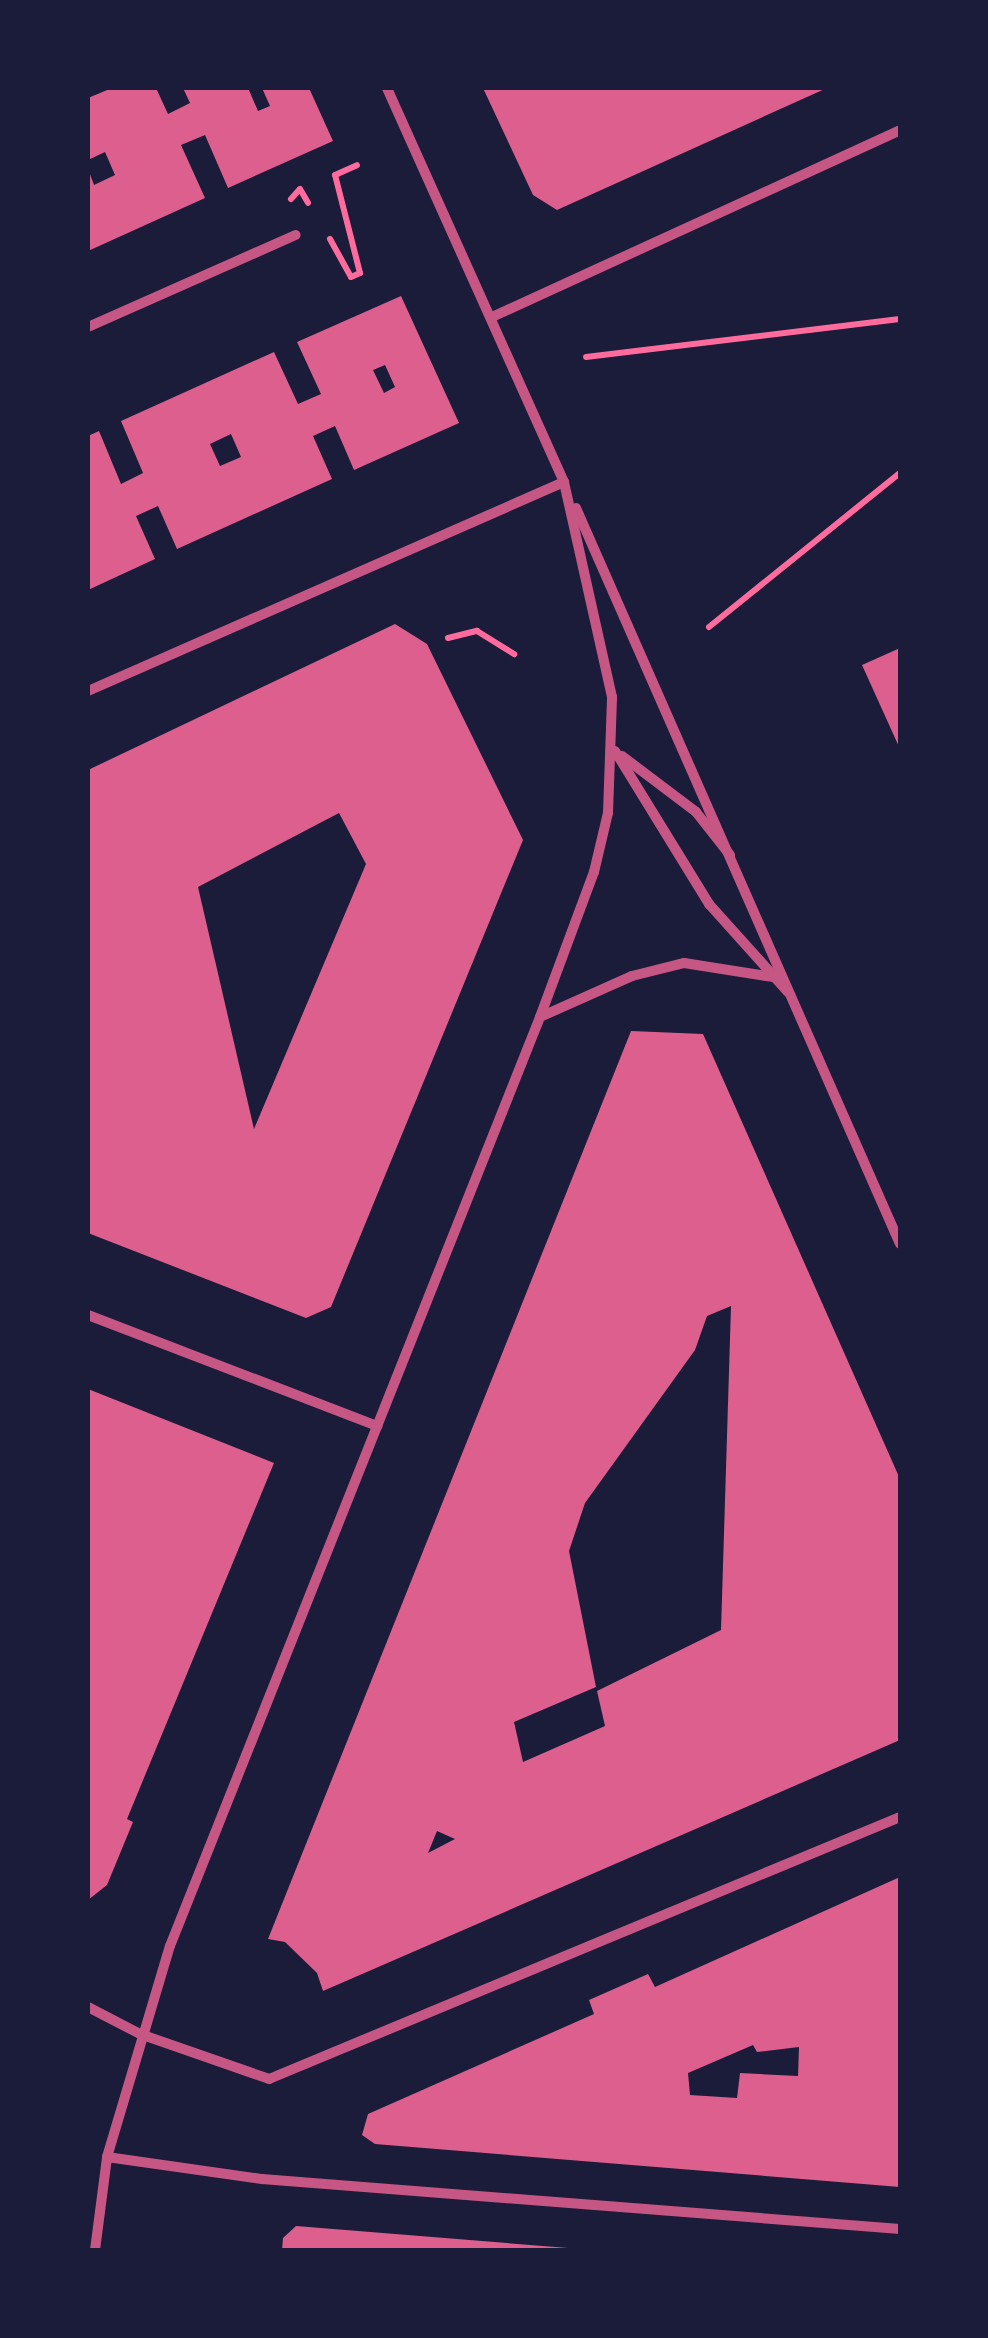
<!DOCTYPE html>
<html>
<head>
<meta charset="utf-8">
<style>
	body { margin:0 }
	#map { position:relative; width:988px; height:2338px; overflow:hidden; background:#1b1b3a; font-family:"Varela Round",sans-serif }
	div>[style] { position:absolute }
	.building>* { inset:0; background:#dd5f8e }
	.path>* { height:6px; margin:-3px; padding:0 3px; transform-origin:3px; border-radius:3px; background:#ff6b9d }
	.minor>* { height:10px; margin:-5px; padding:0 5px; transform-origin:5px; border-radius:5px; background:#c65784 }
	span { translate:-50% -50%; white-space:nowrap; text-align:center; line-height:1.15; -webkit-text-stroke:10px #1b1b3a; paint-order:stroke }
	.frame { position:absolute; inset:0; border:90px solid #1b1b3a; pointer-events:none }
</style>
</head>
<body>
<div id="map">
	<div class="building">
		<div style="clip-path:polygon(112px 88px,156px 88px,168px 114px,190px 103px,183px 88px,248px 88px,258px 111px,270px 106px,262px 88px,309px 88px,333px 141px,228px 188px,205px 135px,181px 145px,205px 198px,88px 251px,88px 169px,94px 185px,115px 175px,105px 152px,88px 160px,88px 98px)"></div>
		<div style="clip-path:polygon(483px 88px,827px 88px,557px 210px,533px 195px)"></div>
		<div style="clip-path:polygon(evenodd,401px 296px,459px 423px,354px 470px,335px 426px,313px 436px,332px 479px,177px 549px,158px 506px,136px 516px,155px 559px,88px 590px,88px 436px,99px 431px,121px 484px,143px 473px,121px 421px,274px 352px,298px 404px,321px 394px,297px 342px,401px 296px,385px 365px,395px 387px,384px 393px,373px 370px,385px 365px,401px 296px,231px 434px,241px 457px,220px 466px,210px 444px,231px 434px)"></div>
		<div style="clip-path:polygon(evenodd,395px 624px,427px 644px,523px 840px,331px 1307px,306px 1318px,88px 1233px,88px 770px,395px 624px,339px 813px,366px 864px,254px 1129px,198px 887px,339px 813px)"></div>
		<div style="clip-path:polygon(900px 648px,900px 749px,862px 665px)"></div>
		<div style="clip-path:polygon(evenodd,631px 1031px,703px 1034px,900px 1479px,900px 1740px,323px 1991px,317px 1973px,285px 1942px,268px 1939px,631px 1031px,731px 1306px,721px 1630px,597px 1691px,605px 1726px,523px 1762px,514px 1722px,596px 1687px,569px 1551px,585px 1503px,695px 1350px,707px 1316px,731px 1306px,631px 1031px,437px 1831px,455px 1839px,428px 1853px,437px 1831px)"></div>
		<div style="clip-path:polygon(88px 1389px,274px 1463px,127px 1819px,133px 1822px,107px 1885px,88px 1900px)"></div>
		<div style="clip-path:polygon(evenodd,900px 1877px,900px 2187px,375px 2144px,362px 2135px,368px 2114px,594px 2014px,589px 2000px,648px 1974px,655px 1987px,900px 1877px,753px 2045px,757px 2052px,799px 2047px,798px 2076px,740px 2073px,737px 2098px,690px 2095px,688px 2073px,753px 2045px)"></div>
		<div style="clip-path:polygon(296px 2226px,568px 2248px,568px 2250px,282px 2250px,283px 2238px)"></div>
	</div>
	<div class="path">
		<div style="left:291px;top:199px;width:13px;rotate:-48deg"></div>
		<div style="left:300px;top:189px;width:16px;rotate:60deg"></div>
		<div style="left:330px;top:239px;width:43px;rotate:61.1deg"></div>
		<div style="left:351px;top:277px;width:10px;rotate:-24deg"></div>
		<div style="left:360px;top:273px;width:101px;rotate:-104.3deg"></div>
		<div style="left:335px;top:175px;width:24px;rotate:-24deg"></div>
		<div style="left:586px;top:357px;width:316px;rotate:-6.9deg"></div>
		<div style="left:709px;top:627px;width:245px;rotate:-38.9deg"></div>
		<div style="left:448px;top:638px;width:30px;rotate:-14deg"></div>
		<div style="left:477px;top:631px;width:44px;rotate:31.9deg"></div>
	</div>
	<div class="minor">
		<div style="left:492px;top:317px;width:449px;rotate:-24.6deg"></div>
		<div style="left:88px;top:327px;width:227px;rotate:-23.9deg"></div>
		<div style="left:576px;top:508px;width:804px;rotate:66.24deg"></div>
		<div style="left:88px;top:691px;width:520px;rotate:-23.71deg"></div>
		<div style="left:615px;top:751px;width:180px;rotate:58.4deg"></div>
		<div style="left:709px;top:904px;width:118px;rotate:48.1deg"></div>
		<div style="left:622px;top:756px;width:93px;rotate:37.1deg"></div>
		<div style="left:696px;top:812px;width:55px;rotate:51.7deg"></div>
		<div style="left:540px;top:1017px;width:101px;rotate:-24deg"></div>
		<div style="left:632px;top:976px;width:54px;rotate:-14deg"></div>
		<div style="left:684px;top:963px;width:89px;rotate:9deg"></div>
		<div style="left:88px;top:1315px;width:310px;rotate:21deg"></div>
		<div style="left:88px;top:2007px;width:59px;rotate:27.4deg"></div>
		<div style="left:140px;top:2034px;width:137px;rotate:19.2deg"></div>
		<div style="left:269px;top:2079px;width:683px;rotate:-22.55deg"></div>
		<div style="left:107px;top:2157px;width:157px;rotate:8.1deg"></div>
		<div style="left:262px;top:2179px;width:640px;rotate:4.48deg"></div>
		<div style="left:95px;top:2250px;width:94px;rotate:-82.6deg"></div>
		<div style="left:107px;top:2157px;width:220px;rotate:-73.4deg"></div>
		<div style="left:170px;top:1946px;width:1000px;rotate:-68.28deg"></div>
		<div style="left:540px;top:1017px;width:155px;rotate:-69.6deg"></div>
		<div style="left:594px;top:872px;width:61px;rotate:-76.7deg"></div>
		<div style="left:608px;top:813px;width:116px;rotate:-88deg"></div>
		<div style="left:612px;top:697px;width:220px;rotate:-102.6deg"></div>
		<div style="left:564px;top:482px;width:432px;rotate:-114.2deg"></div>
	</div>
	<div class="frame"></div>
</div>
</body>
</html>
